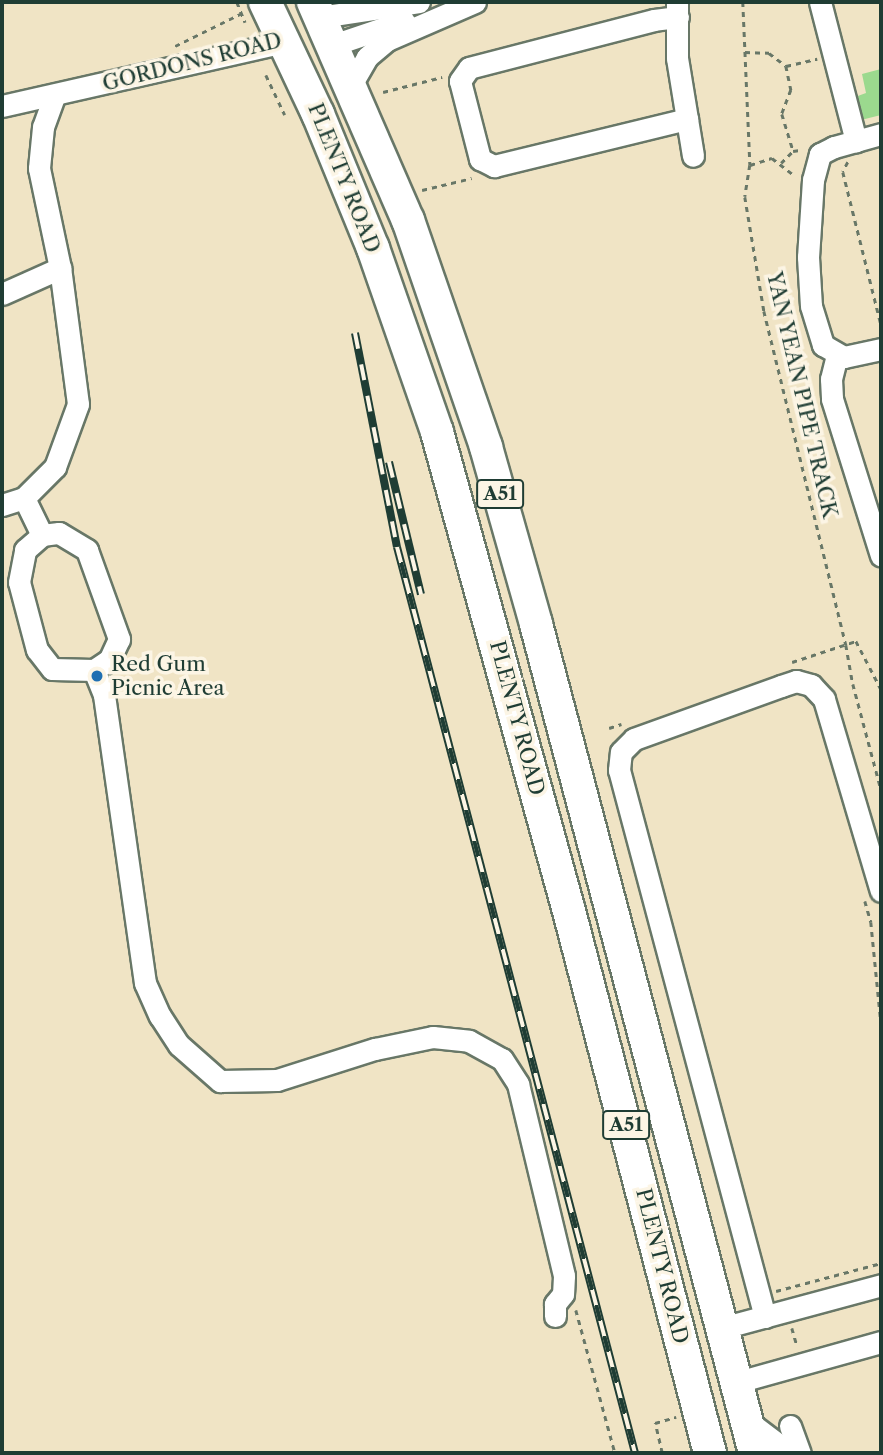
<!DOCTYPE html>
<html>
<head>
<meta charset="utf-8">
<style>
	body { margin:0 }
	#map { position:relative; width:883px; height:1455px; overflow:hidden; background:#f0e4c5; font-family:"Libre Caslon Text",serif }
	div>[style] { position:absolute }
	.green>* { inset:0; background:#9bd98e }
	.path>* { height:2.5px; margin-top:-1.25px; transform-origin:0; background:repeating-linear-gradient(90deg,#687767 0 5px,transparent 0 10px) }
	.roads { filter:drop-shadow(2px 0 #687767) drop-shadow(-2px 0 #687767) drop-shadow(0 2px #687767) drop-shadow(0 -2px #687767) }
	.minor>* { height:21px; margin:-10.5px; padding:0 10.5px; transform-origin:10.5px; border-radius:10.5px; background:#fff }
	.highway>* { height:32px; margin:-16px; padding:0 16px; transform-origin:16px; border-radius:16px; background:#fff }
	.rail>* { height:8px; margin-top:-4px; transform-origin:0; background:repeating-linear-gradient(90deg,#fcf5e5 0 16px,#1f3d34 0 32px); box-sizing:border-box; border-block:2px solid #1f3d34 }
	.dots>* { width:19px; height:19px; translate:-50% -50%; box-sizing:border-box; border:4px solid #fcf5e5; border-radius:50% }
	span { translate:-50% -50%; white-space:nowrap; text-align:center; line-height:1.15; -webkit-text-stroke:7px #fcf5e5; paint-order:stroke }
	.shield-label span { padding:2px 5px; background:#fcf5e5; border:2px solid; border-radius:5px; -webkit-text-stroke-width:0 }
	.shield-label { font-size:19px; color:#1f3d34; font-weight:700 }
	.street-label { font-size:21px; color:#1f3d34 }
	.poi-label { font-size:21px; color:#1f3d34 }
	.left { translate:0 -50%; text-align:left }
	.frame { position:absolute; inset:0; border:4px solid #1f3d34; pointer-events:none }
</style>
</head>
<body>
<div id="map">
	<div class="green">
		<div style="clip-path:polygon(881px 69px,881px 115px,861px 120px,855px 97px,866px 93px,862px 74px)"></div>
	</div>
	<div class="path">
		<div style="left:237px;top:2px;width:22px;rotate:68deg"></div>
		<div style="left:743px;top:2px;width:163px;rotate:87.5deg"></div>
		<div style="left:750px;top:165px;width:32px;rotate:99deg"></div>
		<div style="left:745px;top:197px;width:116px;rotate:80.5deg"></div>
		<div style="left:764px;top:311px;width:344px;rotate:76.2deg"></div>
		<div style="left:846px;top:645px;width:40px;rotate:80deg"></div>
		<div style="left:853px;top:684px;width:109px;rotate:75.1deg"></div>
		<div style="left:175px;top:46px;width:77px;rotate:-26.2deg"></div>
		<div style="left:745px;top:52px;width:24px;rotate:2deg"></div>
		<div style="left:769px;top:53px;width:21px;rotate:37deg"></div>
		<div style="left:786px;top:66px;width:25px;rotate:78deg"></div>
		<div style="left:791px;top:90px;width:26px;rotate:111deg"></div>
		<div style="left:782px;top:114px;width:39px;rotate:73deg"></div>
		<div style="left:786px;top:66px;width:32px;rotate:-13deg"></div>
		<div style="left:266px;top:75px;width:44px;rotate:64.6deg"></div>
		<div style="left:383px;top:92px;width:61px;rotate:-14.3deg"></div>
		<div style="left:848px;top:162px;width:11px;rotate:117deg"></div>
		<div style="left:843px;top:172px;width:157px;rotate:76deg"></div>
		<div style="left:781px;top:163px;width:17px;rotate:-45deg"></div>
		<div style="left:793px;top:151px;width:7px;rotate:-8deg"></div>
		<div style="left:750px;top:165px;width:23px;rotate:-18deg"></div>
		<div style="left:772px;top:158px;width:28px;rotate:38deg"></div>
		<div style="left:422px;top:190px;width:51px;rotate:-13.5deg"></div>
		<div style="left:792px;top:662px;width:67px;rotate:-18.2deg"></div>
		<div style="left:856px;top:641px;width:54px;rotate:62.5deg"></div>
		<div style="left:609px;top:728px;width:13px;rotate:-18deg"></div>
		<div style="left:865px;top:901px;width:22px;rotate:74deg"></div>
		<div style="left:871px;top:922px;width:100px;rotate:84.3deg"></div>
		<div style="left:776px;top:1291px;width:109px;rotate:-14.9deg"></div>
		<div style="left:576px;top:1310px;width:148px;rotate:74.7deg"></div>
		<div style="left:792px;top:1328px;width:18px;rotate:74deg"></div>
		<div style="left:662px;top:1453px;width:31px;rotate:-103deg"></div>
		<div style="left:655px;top:1423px;width:22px;rotate:-16deg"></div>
	</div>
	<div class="roads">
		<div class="minor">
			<div style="left:677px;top:2px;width:56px;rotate:90deg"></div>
			<div style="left:677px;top:58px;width:99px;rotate:80.7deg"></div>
			<div style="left:820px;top:2px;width:144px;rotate:75.5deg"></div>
			<div style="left:320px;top:17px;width:100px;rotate:-8.6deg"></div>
			<div style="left:678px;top:17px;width:24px;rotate:173deg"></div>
			<div style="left:654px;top:20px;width:191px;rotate:165.5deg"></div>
			<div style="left:469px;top:68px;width:16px;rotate:125deg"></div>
			<div style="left:460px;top:81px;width:81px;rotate:75.6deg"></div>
			<div style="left:480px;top:159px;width:16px;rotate:27deg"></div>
			<div style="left:494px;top:166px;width:199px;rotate:-13.7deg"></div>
			<div style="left:333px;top:45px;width:75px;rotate:-18.7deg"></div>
			<div style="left:351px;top:85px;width:32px;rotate:-60deg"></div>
			<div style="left:367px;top:57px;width:26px;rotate:-40deg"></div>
			<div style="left:387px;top:40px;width:96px;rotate:-23.4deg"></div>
			<div style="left:2px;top:106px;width:289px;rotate:-12.8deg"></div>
			<div style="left:881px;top:134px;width:49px;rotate:164.5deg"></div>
			<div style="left:834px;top:147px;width:16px;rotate:153deg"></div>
			<div style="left:820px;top:154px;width:27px;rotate:105deg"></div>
			<div style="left:813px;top:180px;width:77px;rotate:93.7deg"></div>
			<div style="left:808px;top:257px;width:49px;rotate:86.5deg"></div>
			<div style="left:811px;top:306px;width:41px;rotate:72.9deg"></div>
			<div style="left:823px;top:345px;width:24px;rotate:30deg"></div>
			<div style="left:844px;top:357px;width:38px;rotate:-12deg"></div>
			<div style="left:2px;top:294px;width:64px;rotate:-24.1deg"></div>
			<div style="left:837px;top:355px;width:25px;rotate:104deg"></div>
			<div style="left:831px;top:379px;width:20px;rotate:87deg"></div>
			<div style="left:832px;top:399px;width:164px;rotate:72.6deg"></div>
			<div style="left:24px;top:498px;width:41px;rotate:64.1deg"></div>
			<div style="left:2px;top:505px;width:23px;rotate:-18deg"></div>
			<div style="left:24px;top:498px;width:44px;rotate:-45deg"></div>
			<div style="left:55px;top:467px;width:67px;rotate:-69.9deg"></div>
			<div style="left:78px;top:404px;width:137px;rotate:-97.5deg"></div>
			<div style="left:60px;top:268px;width:102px;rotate:-101.9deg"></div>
			<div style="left:39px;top:168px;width:41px;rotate:-84.4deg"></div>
			<div style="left:43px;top:127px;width:33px;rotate:-70deg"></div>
			<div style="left:59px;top:533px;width:33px;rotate:31deg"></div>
			<div style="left:87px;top:550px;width:95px;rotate:70.2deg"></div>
			<div style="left:119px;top:639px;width:23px;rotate:115deg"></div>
			<div style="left:109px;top:660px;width:18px;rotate:146deg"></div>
			<div style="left:94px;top:670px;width:42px;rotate:-178.6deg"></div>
			<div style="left:52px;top:669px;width:24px;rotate:-128deg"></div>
			<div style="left:37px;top:650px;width:70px;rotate:-104.8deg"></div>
			<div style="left:19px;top:582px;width:33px;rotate:-79deg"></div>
			<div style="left:25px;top:550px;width:23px;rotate:-41deg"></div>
			<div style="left:42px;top:535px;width:17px;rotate:-7deg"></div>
			<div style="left:94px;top:670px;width:27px;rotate:68deg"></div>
			<div style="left:104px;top:695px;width:291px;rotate:81.9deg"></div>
			<div style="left:145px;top:983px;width:36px;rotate:66deg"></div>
			<div style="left:160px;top:1016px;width:35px;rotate:57deg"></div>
			<div style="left:179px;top:1045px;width:55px;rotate:41.3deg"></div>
			<div style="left:220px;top:1081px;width:57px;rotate:-1deg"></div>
			<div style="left:277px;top:1080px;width:103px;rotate:-17.6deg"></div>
			<div style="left:375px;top:1049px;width:59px;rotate:-11.7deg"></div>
			<div style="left:433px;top:1037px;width:36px;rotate:6deg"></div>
			<div style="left:469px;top:1041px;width:38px;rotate:29deg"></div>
			<div style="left:502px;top:1059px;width:30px;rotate:57deg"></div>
			<div style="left:518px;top:1084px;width:197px;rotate:76.5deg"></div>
			<div style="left:564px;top:1276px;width:18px;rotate:93deg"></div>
			<div style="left:563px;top:1294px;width:13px;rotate:129deg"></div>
			<div style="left:555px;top:1304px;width:12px;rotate:90deg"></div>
			<div style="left:765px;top:1317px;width:566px;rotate:-104.94deg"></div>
			<div style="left:619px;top:770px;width:18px;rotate:-84deg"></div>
			<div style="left:621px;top:752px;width:18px;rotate:-45deg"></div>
			<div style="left:634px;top:739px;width:156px;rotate:-19.8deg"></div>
			<div style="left:781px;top:686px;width:16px;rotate:-18deg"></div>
			<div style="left:796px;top:681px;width:16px;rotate:15deg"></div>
			<div style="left:811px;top:685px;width:19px;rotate:47deg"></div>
			<div style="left:824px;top:699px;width:200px;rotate:73.5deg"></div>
			<div style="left:722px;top:1328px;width:165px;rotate:-15.1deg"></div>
			<div style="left:734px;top:1383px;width:153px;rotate:-15.6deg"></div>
			<div style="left:746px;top:1420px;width:55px;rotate:36.9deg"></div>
			<div style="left:790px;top:1426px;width:29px;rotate:70deg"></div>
		</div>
		<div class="highway">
			<div style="left:265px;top:2px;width:124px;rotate:64.7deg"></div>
			<div style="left:318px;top:114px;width:145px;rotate:67.7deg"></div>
			<div style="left:373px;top:248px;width:195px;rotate:70.8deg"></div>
			<div style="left:437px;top:432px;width:497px;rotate:74.6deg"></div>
			<div style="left:569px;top:911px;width:560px;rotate:75.42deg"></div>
			<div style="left:313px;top:2px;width:238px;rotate:66.5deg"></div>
			<div style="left:408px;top:220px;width:240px;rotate:71deg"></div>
			<div style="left:486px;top:447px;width:184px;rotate:74.2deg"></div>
			<div style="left:536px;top:624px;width:857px;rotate:75.2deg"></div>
		</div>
	</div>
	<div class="rail">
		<div style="left:355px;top:333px;width:218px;rotate:78.9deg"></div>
		<div style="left:397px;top:547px;width:937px;rotate:75.28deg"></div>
		<div style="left:389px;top:462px;width:136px;rotate:76.4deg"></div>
	</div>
	<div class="dots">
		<div style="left:97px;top:676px;background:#1f6fb2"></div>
	</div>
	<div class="shield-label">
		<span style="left:500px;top:494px">A51</span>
		<span style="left:626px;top:1125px">A51</span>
	</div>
	<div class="street-label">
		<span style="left:192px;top:62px;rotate:-14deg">GORDONS ROAD</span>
		<span style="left:344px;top:178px;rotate:68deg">PLENTY ROAD</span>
		<span style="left:802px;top:395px;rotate:77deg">YAN YEAN PIPE TRACK</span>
		<span style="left:517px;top:718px;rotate:75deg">PLENTY ROAD</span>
		<span style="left:662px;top:1266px;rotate:76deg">PLENTY ROAD</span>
	</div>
	<div class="poi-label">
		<span class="left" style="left:111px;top:676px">Red Gum<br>Picnic Area</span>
	</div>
	<div class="frame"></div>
</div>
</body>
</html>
